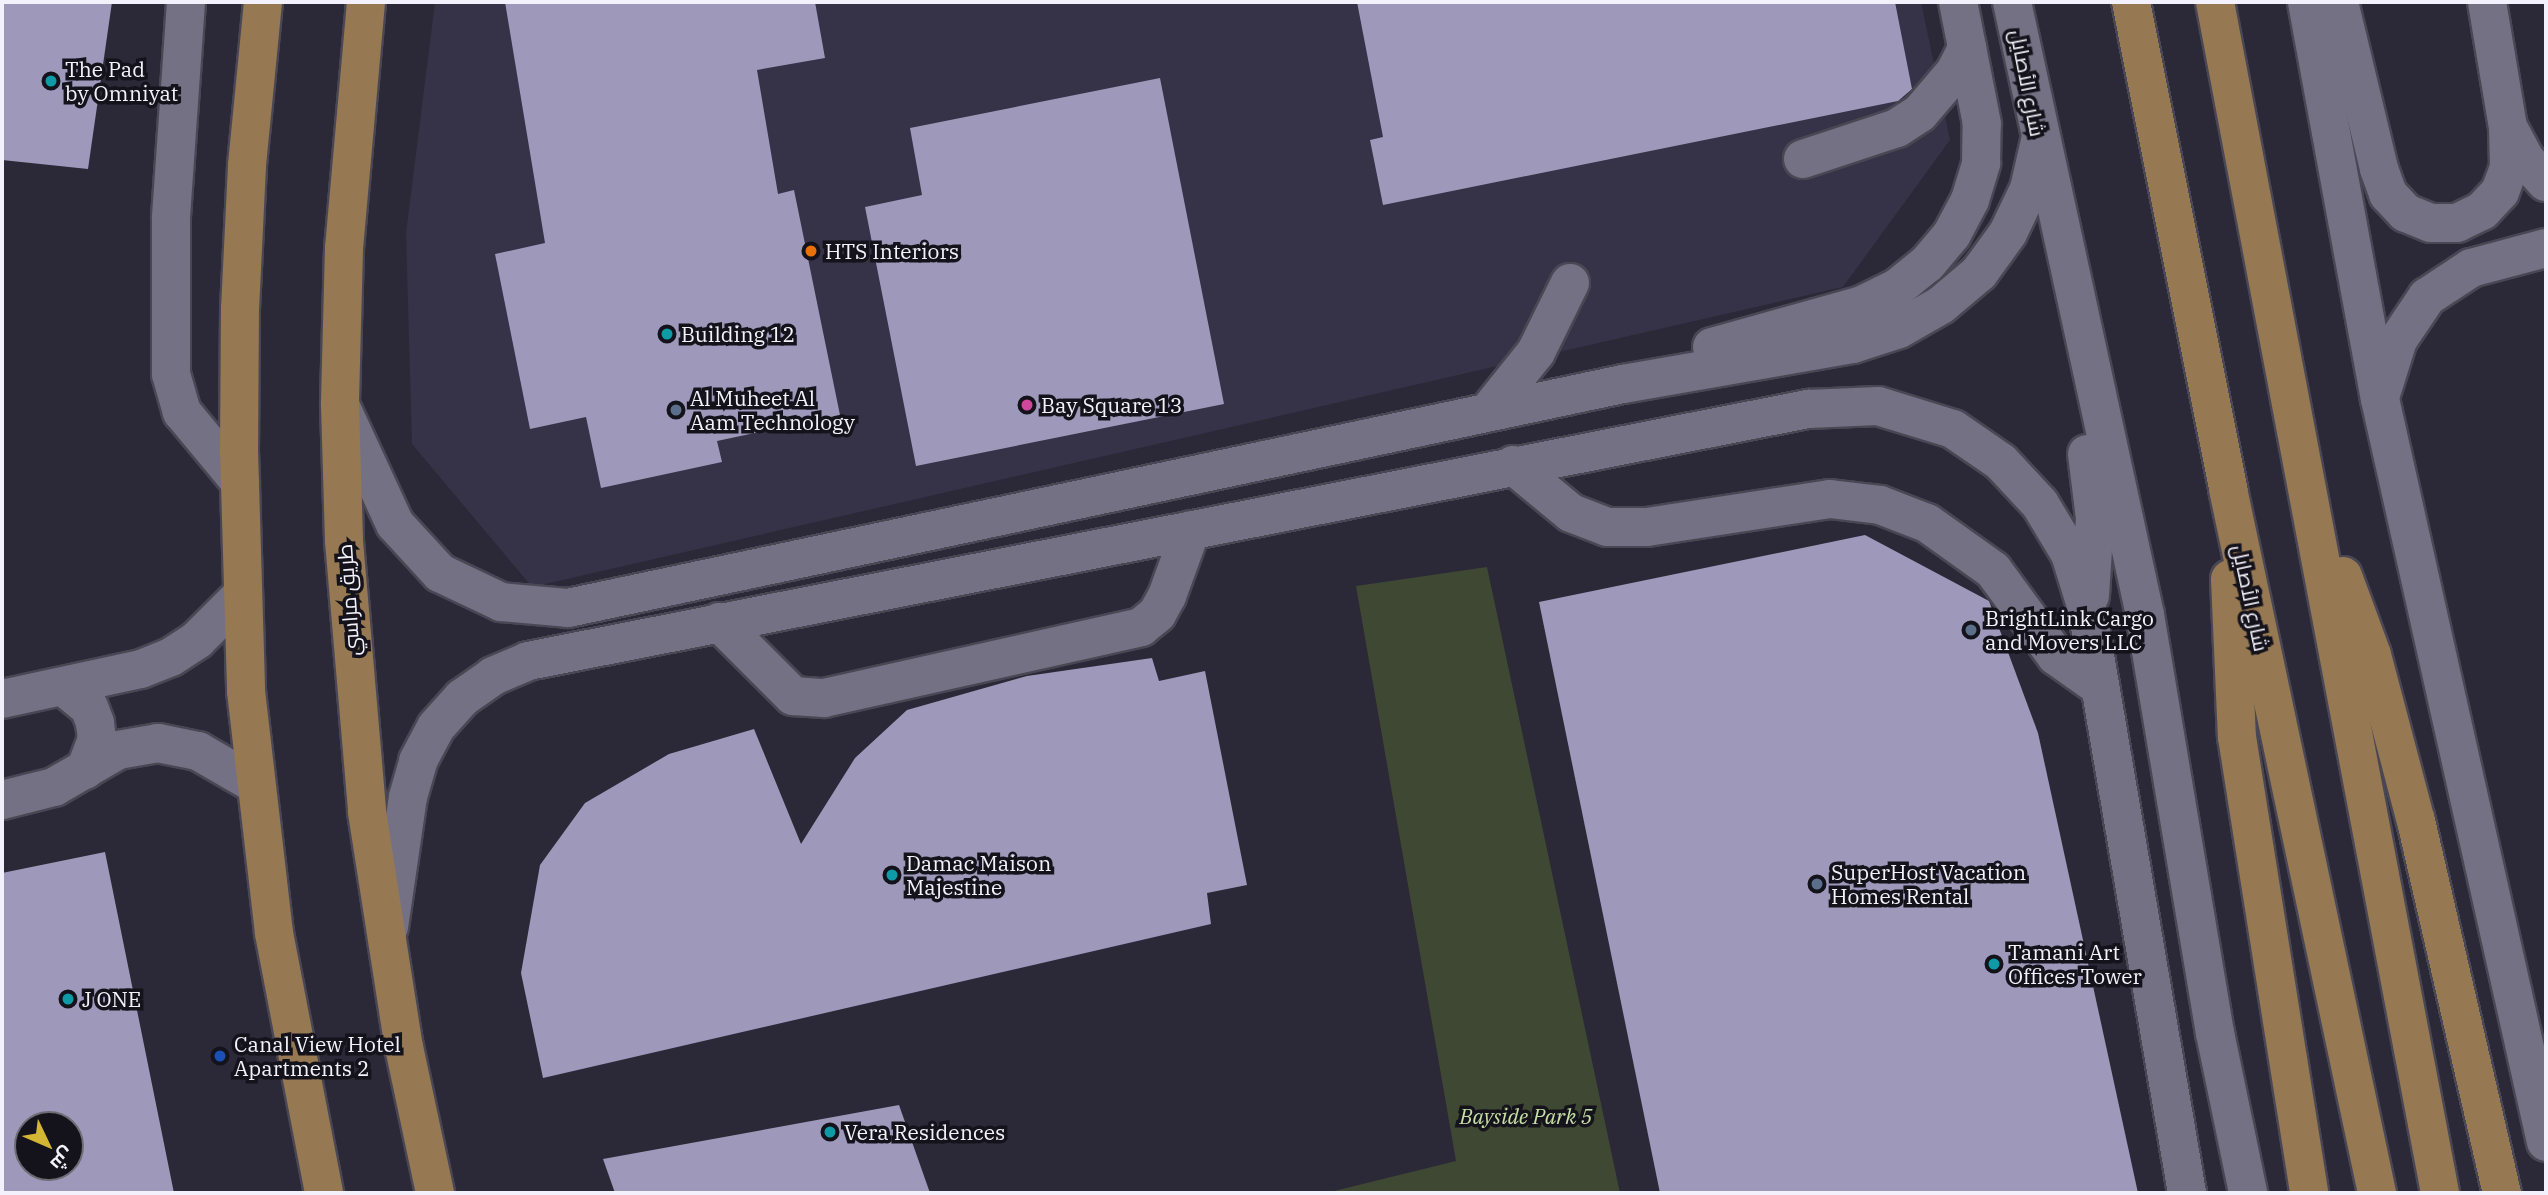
<!DOCTYPE html>
<html>
<head>
<meta charset="utf-8">
<style>
	body { margin:0 }
	#map { position:relative; width:2548px; height:1195px; overflow:hidden; background:#2b2838; font-family:"IBM Plex Serif",Cairo,serif }
	div>[style] { position:absolute }
	.built>* { inset:0; background:#363247 }
	.green>* { inset:0; background:#3f4833 }
	.building>* { inset:0; background:#9e98ba }
	.roads { filter:drop-shadow(2px 0 #4a4754) drop-shadow(-2px 0 #4a4754) drop-shadow(0 2px #4a4754) drop-shadow(0 -2px #4a4754) }
	.minor>* { height:38px; margin:-19px; padding:0 19px; transform-origin:19px; border-radius:19px; background:#747184 }
	.major>* { height:38px; margin:-19px; padding:0 19px; transform-origin:19px; border-radius:19px; background:#967853 }
	.dots>* { width:19px; height:19px; translate:-50% -50%; box-sizing:border-box; border:4px solid #14121a; border-radius:50% }
	span { translate:-50% -50%; white-space:nowrap; text-align:center; line-height:1.15; -webkit-text-stroke:7px #14121a; paint-order:stroke }
	.poi-label { font-size:21px; color:#f3f2fc }
	.left { translate:0 -50%; text-align:left }
	.street-label { font-size:21px; color:#f3f2fc }
	.park-label { font-size:21px; color:#c9e0a7; font-style:italic }
	.frame { position:absolute; inset:0; border:4px solid #f3f2fc; pointer-events:none }
	.north { position:absolute; left:14px; top:1111px; width:70px; height:70px; box-sizing:border-box; background:#14121a; border:2px solid #6d6c74; border-radius:50%; rotate:134deg; font-size:19px; font-weight:700; line-height:28px; text-align:center; color:#f3f2fc }
	.north::after { content:''; display:block; margin:auto; width:24px; height:32px; background:#d4b635; clip-path:polygon(50% 0,100% 100%,50% 72%,0 100%) }
</style>
</head>
<body>
<div id="map">
	<div class="built">
		<div style="clip-path:polygon(435px 2px,1921px 2px,1950px 140px,1843px 287px,532px 587px,412px 444px,406px 233px)"></div>
	</div>
	<div class="green">
		<div style="clip-path:polygon(1487px 567px,1620px 1193px,1326px 1193px,1456px 1161px,1356px 586px)"></div>
	</div>
	<div class="building">
		<div style="clip-path:polygon(2px 2px,112px 2px,88px 169px,2px 160px)"></div>
		<div style="clip-path:polygon(505px 2px,815px 2px,825px 58px,757px 70px,778px 194px,794px 190px,840px 415px,717px 441px,722px 462px,601px 488px,586px 417px,530px 429px,495px 254px,545px 243px)"></div>
		<div style="clip-path:polygon(1357px 2px,1895px 2px,1912px 89px,1898px 101px,1383px 205px,1370px 140px,1383px 137px)"></div>
		<div style="clip-path:polygon(1160px 78px,1224px 404px,916px 466px,865px 207px,922px 195px,910px 128px)"></div>
		<div style="clip-path:polygon(1865px 535px,1989px 601px,2038px 733px,2138px 1193px,1660px 1193px,1539px 602px)"></div>
		<div style="clip-path:polygon(1152px 658px,1159px 681px,1205px 671px,1247px 885px,1207px 893px,1211px 924px,543px 1078px,521px 973px,540px 865px,585px 803px,669px 754px,754px 729px,801px 844px,855px 758px,907px 710px,1027px 676px)"></div>
		<div style="clip-path:polygon(evenodd,105px 852px,174px 1193px,2px 1193px,2px 873px,105px 852px,28px 1125px,70px 1125px,70px 1167px,28px 1167px,28px 1125px)"></div>
		<div style="clip-path:polygon(899px 1105px,930px 1193px,615px 1193px,603px 1159px)"></div>
	</div>
	<div class="roads">
		<div class="minor">
			<div style="left:186px;top:2px;width:217px;rotate:94deg"></div>
			<div style="left:171px;top:218px;width:156px;rotate:90deg"></div>
			<div style="left:171px;top:374px;width:40px;rotate:74deg"></div>
			<div style="left:182px;top:412px;width:91px;rotate:50.4deg"></div>
			<div style="left:2012px;top:2px;width:627px;rotate:77.76deg"></div>
			<div style="left:2145px;top:615px;width:424px;rotate:80.5deg"></div>
			<div style="left:2215px;top:1033px;width:163px;rotate:78.3deg"></div>
			<div style="left:2307px;top:2px;width:404px;rotate:79.6deg"></div>
			<div style="left:2380px;top:399px;width:761px;rotate:77.41deg"></div>
			<div style="left:2339px;top:2px;width:172px;rotate:76.5deg"></div>
			<div style="left:2379px;top:169px;width:27px;rotate:70deg"></div>
			<div style="left:2388px;top:194px;width:26px;rotate:47deg"></div>
			<div style="left:2406px;top:213px;width:27px;rotate:22deg"></div>
			<div style="left:2431px;top:223px;width:26px"></div>
			<div style="left:2457px;top:223px;width:28px;rotate:-26deg"></div>
			<div style="left:2482px;top:211px;width:26px;rotate:-47deg"></div>
			<div style="left:2500px;top:192px;width:27px;rotate:-70deg"></div>
			<div style="left:2509px;top:167px;width:40px;rotate:-91.4deg"></div>
			<div style="left:2487px;top:2px;width:127px;rotate:80.5deg"></div>
			<div style="left:2508px;top:127px;width:36px;rotate:62deg"></div>
			<div style="left:2525px;top:159px;width:31px;rotate:48deg"></div>
			<div style="left:1803px;top:159px;width:99px;rotate:-18.3deg"></div>
			<div style="left:1897px;top:128px;width:27px;rotate:-33deg"></div>
			<div style="left:1920px;top:113px;width:54px;rotate:-49.5deg"></div>
			<div style="left:1955px;top:72px;width:27px;rotate:-63deg"></div>
			<div style="left:1712px;top:347px;width:156px;rotate:-15.6deg"></div>
			<div style="left:1862px;top:305px;width:39px;rotate:-26deg"></div>
			<div style="left:1897px;top:288px;width:38px;rotate:-39deg"></div>
			<div style="left:1927px;top:264px;width:39px;rotate:-50deg"></div>
			<div style="left:1952px;top:234px;width:38px;rotate:-62deg"></div>
			<div style="left:1970px;top:200px;width:39px;rotate:-73deg"></div>
			<div style="left:1981px;top:163px;width:39px;rotate:-89deg"></div>
			<div style="left:1982px;top:124px;width:124px;rotate:-101.1deg"></div>
			<div style="left:2381px;top:394px;width:57px;rotate:-72.5deg"></div>
			<div style="left:2398px;top:340px;width:52px;rotate:-56deg"></div>
			<div style="left:2427px;top:297px;width:53px;rotate:-33.4deg"></div>
			<div style="left:2471px;top:268px;width:78px;rotate:-14.9deg"></div>
			<div style="left:340px;top:405px;width:131px;rotate:65.2deg"></div>
			<div style="left:395px;top:524px;width:67px;rotate:47.4deg"></div>
			<div style="left:440px;top:573px;width:68px;rotate:25.4deg"></div>
			<div style="left:501px;top:602px;width:67px;rotate:5.1deg"></div>
			<div style="left:568px;top:608px;width:1079px;rotate:-11.99deg"></div>
			<div style="left:1623px;top:384px;width:233px;rotate:-9.9deg"></div>
			<div style="left:1853px;top:344px;width:48px;rotate:-18.1deg"></div>
			<div style="left:1899px;top:329px;width:48px;rotate:-29.7deg"></div>
			<div style="left:1941px;top:305px;width:50px;rotate:-40.1deg"></div>
			<div style="left:1979px;top:273px;width:49px;rotate:-54.1deg"></div>
			<div style="left:2008px;top:233px;width:49px;rotate:-64.5deg"></div>
			<div style="left:2029px;top:189px;width:49px;rotate:-77.1deg"></div>
			<div style="left:1488px;top:412px;width:77px;rotate:-51.3deg"></div>
			<div style="left:1536px;top:352px;width:77px;rotate:-63.8deg"></div>
			<div style="left:2087px;top:454px;width:64px;rotate:82.9deg"></div>
			<div style="left:2095px;top:518px;width:78px;rotate:93.7deg"></div>
			<div style="left:1513px;top:465px;width:75px;rotate:39.6deg"></div>
			<div style="left:1571px;top:513px;width:39px;rotate:21deg"></div>
			<div style="left:1607px;top:527px;width:40px"></div>
			<div style="left:1647px;top:527px;width:185px;rotate:-8.7deg"></div>
			<div style="left:1830px;top:499px;width:50px;rotate:6.8deg"></div>
			<div style="left:1880px;top:505px;width:50px;rotate:21deg"></div>
			<div style="left:1927px;top:523px;width:81px;rotate:35.5deg"></div>
			<div style="left:1993px;top:570px;width:107px;rotate:53.8deg"></div>
			<div style="left:2056px;top:656px;width:54px;rotate:35.2deg"></div>
			<div style="left:719px;top:622px;width:105px;rotate:45deg"></div>
			<div style="left:793px;top:696px;width:31px;rotate:4deg"></div>
			<div style="left:824px;top:698px;width:325px;rotate:-12.6deg"></div>
			<div style="left:1141px;top:627px;width:21px;rotate:-39deg"></div>
			<div style="left:1157px;top:614px;width:21px;rotate:-61deg"></div>
			<div style="left:1167px;top:596px;width:70px;rotate:-70deg"></div>
			<div style="left:64px;top:687px;width:32px;rotate:39deg"></div>
			<div style="left:89px;top:707px;width:17px;rotate:69deg"></div>
			<div style="left:95px;top:723px;width:16px;rotate:83deg"></div>
			<div style="left:97px;top:739px;width:33px;rotate:111deg"></div>
			<div style="left:2px;top:699px;width:142px;rotate:-12.2deg"></div>
			<div style="left:141px;top:669px;width:32px;rotate:-22deg"></div>
			<div style="left:171px;top:657px;width:31px;rotate:-33deg"></div>
			<div style="left:197px;top:640px;width:65px;rotate:-45deg"></div>
			<div style="left:2px;top:800px;width:54px;rotate:-14deg"></div>
			<div style="left:54px;top:787px;width:74px;rotate:-30deg"></div>
			<div style="left:118px;top:750px;width:41px;rotate:-9.9deg"></div>
			<div style="left:158px;top:743px;width:41px;rotate:11.3deg"></div>
			<div style="left:198px;top:751px;width:66px;rotate:30.1deg"></div>
			<div style="left:389px;top:927px;width:131px;rotate:-81.7deg"></div>
			<div style="left:408px;top:797px;width:37px;rotate:-74deg"></div>
			<div style="left:418px;top:761px;width:38px;rotate:-62deg"></div>
			<div style="left:436px;top:727px;width:39px;rotate:-48deg"></div>
			<div style="left:462px;top:698px;width:38px;rotate:-35deg"></div>
			<div style="left:493px;top:676px;width:38px;rotate:-23deg"></div>
			<div style="left:528px;top:661px;width:1305px;rotate:-11.14deg"></div>
			<div style="left:1808px;top:409px;width:70px;rotate:-2.5deg"></div>
			<div style="left:1878px;top:406px;width:78px;rotate:17deg"></div>
			<div style="left:1953px;top:429px;width:58px;rotate:34.5deg"></div>
			<div style="left:2001px;top:462px;width:57px;rotate:47.1deg"></div>
			<div style="left:2040px;top:504px;width:58px;rotate:59deg"></div>
			<div style="left:2070px;top:554px;width:58px;rotate:72.8deg"></div>
			<div style="left:2087px;top:609px;width:592px;rotate:80.28deg"></div>
		</div>
		<div class="major">
			<div style="left:263px;top:2px;width:165px;rotate:95.6deg"></div>
			<div style="left:247px;top:166px;width:142px;rotate:92.8deg"></div>
			<div style="left:240px;top:308px;width:143px;rotate:90.4deg"></div>
			<div style="left:239px;top:451px;width:240px;rotate:88.3deg"></div>
			<div style="left:246px;top:691px;width:244px;rotate:83.4deg"></div>
			<div style="left:274px;top:933px;width:265px;rotate:79.1deg"></div>
			<div style="left:366px;top:2px;width:247px;rotate:95.1deg"></div>
			<div style="left:344px;top:248px;width:157px;rotate:91.5deg"></div>
			<div style="left:340px;top:405px;width:136px;rotate:88.3deg"></div>
			<div style="left:344px;top:541px;width:272px;rotate:85.1deg"></div>
			<div style="left:367px;top:812px;width:238px;rotate:81.1deg"></div>
			<div style="left:404px;top:1047px;width:149px;rotate:78deg"></div>
			<div style="left:2131px;top:2px;width:497px;rotate:78.7deg"></div>
			<div style="left:2228px;top:489px;width:720px;rotate:78.05deg"></div>
			<div style="left:2215px;top:2px;width:1212px;rotate:79.3deg"></div>
			<div style="left:2343px;top:576px;width:84px;rotate:69.8deg"></div>
			<div style="left:2372px;top:655px;width:172px;rotate:75.2deg"></div>
			<div style="left:2416px;top:821px;width:382px;rotate:77deg"></div>
			<div style="left:2230px;top:579px;width:158px;rotate:87.5deg"></div>
			<div style="left:2237px;top:737px;width:462px;rotate:81deg"></div>
		</div>
	</div>
	<div class="dots">
		<div style="left:51px;top:81px;background:#0f9aa8"></div>
		<div style="left:811px;top:251px;background:#e8710a"></div>
		<div style="left:667px;top:334px;background:#0f9aa8"></div>
		<div style="left:1027px;top:405px;background:#d1479c"></div>
		<div style="left:676px;top:410px;background:#5c6f8a"></div>
		<div style="left:1971px;top:630px;background:#5c6f8a"></div>
		<div style="left:892px;top:875px;background:#0f9aa8"></div>
		<div style="left:1817px;top:884px;background:#5c6f8a"></div>
		<div style="left:1994px;top:964px;background:#0f9aa8"></div>
		<div style="left:68px;top:999px;background:#0f9aa8"></div>
		<div style="left:220px;top:1056px;background:#1a4fb4"></div>
		<div style="left:830px;top:1132px;background:#0f9aa8"></div>
	</div>
	<div class="poi-label">
		<span class="left" style="left:65px;top:81px">The Pad<br>by Omniyat</span>
		<span class="left" style="left:825px;top:251px">HTS Interiors</span>
		<span class="left" style="left:681px;top:334px">Building 12</span>
		<span class="left" style="left:690px;top:410px">Al Muheet Al<br>Aam Technology</span>
		<span class="left" style="left:1041px;top:405px">Bay Square 13</span>
		<span class="left" style="left:1985px;top:630px">BrightLink Cargo<br>and Movers LLC</span>
		<span class="left" style="left:906px;top:875px">Damac Maison<br>Majestine</span>
		<span class="left" style="left:1831px;top:884px">SuperHost Vacation<br>Homes Rental</span>
		<span class="left" style="left:2008px;top:964px">Tamani Art<br>Offices Tower</span>
		<span class="left" style="left:82px;top:999px">J ONE</span>
		<span class="left" style="left:234px;top:1056px">Canal View Hotel<br>Apartments 2</span>
		<span class="left" style="left:844px;top:1132px">Vera Residences</span>
	</div>
	<div class="street-label">
		<span style="left:2028px;top:83px;rotate:79deg">شارع الأصايل</span>
		<span style="left:2251px;top:598px;rotate:78deg">شارع الأصايل</span>
		<span style="left:348px;top:600px;rotate:-94deg">طريق مراسي</span>
	</div>
	<div class="park-label">
		<span style="left:1526px;top:1116px">Bayside Park 5</span>
	</div>
	<div class="frame"></div>
	<div class="north">ش</div>
</div>
</body>
</html>
